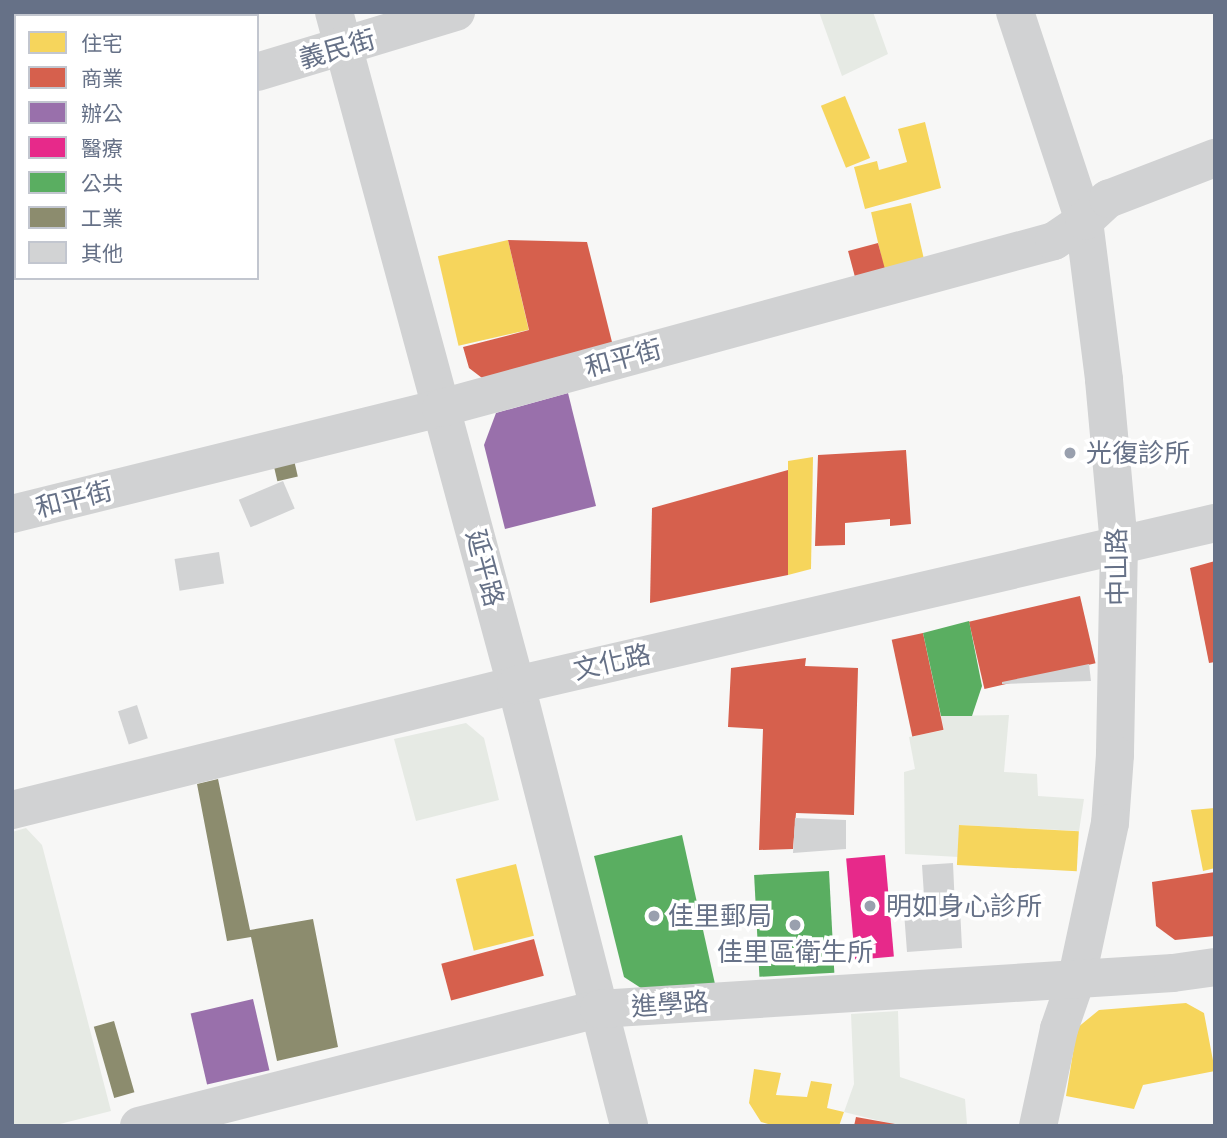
<!DOCTYPE html>
<html>
<head>
<meta charset="utf-8">
<style>
	body { margin:0 }
	#map { position:relative; width:1227px; height:1138px; overflow:hidden; background:#f7f7f6; font-family:"Titillium Web","Noto Sans TC",sans-serif }
	div>[style] { position:absolute }
	.green>* { inset:0; background:#e6eae4 }
	.homes>* { inset:0; background:#f6d55c; transform-origin:0 0 }
	.shops>* { inset:0; background:#d6604d; transform-origin:0 0 }
	.offices>* { inset:0; background:#9970ab; transform-origin:0 0 }
	.health>* { inset:0; background:#e7298a; transform-origin:0 0 }
	.public>* { inset:0; background:#5aae61; transform-origin:0 0 }
	.industry>* { inset:0; background:#8c8c6e; transform-origin:0 0 }
	.building>* { inset:0; background:#d2d3d4; transform-origin:0 0 }
	.minor>* { height:38px; margin:-19px; padding:0 19px; transform-origin:19px; border-radius:19px; background:#d1d2d3 }
	.dots>* { width:19px; height:19px; translate:-50% -50%; box-sizing:border-box; border:4px solid #fff; border-radius:50% }
	span { translate:-50% -50%; white-space:nowrap; text-align:center; line-height:1.15; -webkit-text-stroke:7px #fff; paint-order:stroke }
	.street-label { font-size:26px; color:#667187 }
	.poi-label { font-size:26px; color:#667187 }
	.left { translate:0 -50%; text-align:left }
	.frame { position:absolute; inset:0; border:14px solid #667187; pointer-events:none }
	.legend { position:absolute; left:14px; top:14px; width:245px; height:266px; box-sizing:border-box; background:#fff; border:2px solid #c2c6cf; margin:0; padding:9px 12px; list-style:none; font-size:21px; color:#667187 }
	.legend li { display:flex; align-items:center; gap:14px; height:35px }
	.legend b { width:35px; border:2px solid #c2c6cf }
</style>
</head>
<body>
<div id="map">
	<div class="green">
		<div style="clip-path:polygon(819px 12px,873px 12px,888px 54px,842px 76px)"></div>
		<div style="clip-path:polygon(1009px 715px,1004px 772px,1037px 774px,1038px 796px,1084px 799px,1079px 831px,960px 825px,959px 857px,905px 854px,904px 772px,915px 769px,909px 737px,944px 730px,941px 716px)"></div>
		<div style="clip-path:polygon(466px 723px,484px 738px,499px 800px,416px 821px,394px 739px)"></div>
		<div style="clip-path:polygon(26px 828px,42px 845px,111px 1111px,52px 1126px,13px 1126px,12px 1122px,12px 832px)"></div>
		<div style="clip-path:polygon(898px 1011px,900px 1077px,965px 1099px,967px 1124px,974px 1126px,901px 1126px,844px 1112px,854px 1084px,851px 1014px)"></div>
	</div>
	<div class="homes">
		<div style="left:845px;top:96px;width:67px;height:26px;rotate:68deg"></div>
		<div style="clip-path:polygon(925px 122px,941px 188px,865px 209px,854px 167px,877px 161px,879px 170px,907px 162px,898px 129px)"></div>
		<div style="left:911px;top:203px;width:62px;height:41px;rotate:77deg"></div>
		<div style="left:508px;top:240px;width:92px;height:72px;rotate:77deg"></div>
		<div style="clip-path:polygon(813px 457px,811px 569px,788px 575px,788px 461px)"></div>
		<div style="clip-path:polygon(1215px 808px,1215px 868px,1203px 871px,1191px 810px)"></div>
		<div style="left:959px;top:825px;width:120px;height:40px;rotate:3deg"></div>
		<div style="left:516px;top:864px;width:74px;height:62px;rotate:76deg"></div>
		<div style="clip-path:polygon(1186px 1003px,1204px 1013px,1215px 1071px,1143px 1085px,1134px 1109px,1066px 1096px,1077px 1028px,1099px 1010px)"></div>
		<div style="clip-path:polygon(754px 1069px,781px 1073px,776px 1095px,807px 1097px,811px 1081px,832px 1084px,827px 1108px,844px 1112px,839px 1126px,775px 1126px,761px 1122px,749px 1103px)"></div>
	</div>
	<div class="shops">
		<div style="clip-path:polygon(508px 240px,587px 242px,613px 346px,486px 381px,469px 368px,463px 347px,529px 330px)"></div>
		<div style="left:878px;top:243px;width:31px;height:31px;rotate:75deg"></div>
		<div style="clip-path:polygon(906px 450px,911px 524px,890px 526px,890px 519px,845px 523px,845px 545px,815px 546px,818px 455px)"></div>
		<div style="clip-path:polygon(788px 470px,788px 575px,650px 603px,652px 508px)"></div>
		<div style="clip-path:polygon(1215px 561px,1215px 662px,1209px 663px,1190px 568px)"></div>
		<div style="left:1080px;top:596px;width:69px;height:114px;rotate:77deg"></div>
		<div style="left:923px;top:633px;width:99px;height:32px;rotate:78deg"></div>
		<div style="clip-path:polygon(806px 658px,805px 666px,858px 668px,854px 815px,796px 813px,793px 849px,759px 850px,763px 729px,728px 727px,731px 668px)"></div>
		<div style="clip-path:polygon(1215px 872px,1215px 936px,1175px 940px,1156px 926px,1152px 882px)"></div>
		<div style="left:534px;top:939px;width:38px;height:96px;rotate:75deg"></div>
		<div style="clip-path:polygon(856px 1117px,895px 1124px,895px 1126px,854px 1126px)"></div>
	</div>
	<div class="offices">
		<div style="clip-path:polygon(568px 393px,596px 506px,505px 529px,484px 445px,496px 413px)"></div>
		<div style="left:253px;top:999px;width:73px;height:64px;rotate:77deg"></div>
	</div>
	<div class="health">
		<div style="left:885px;top:855px;width:102px;height:39px;rotate:85deg"></div>
	</div>
	<div class="public">
		<div style="clip-path:polygon(969px 621px,982px 686px,972px 716px,941px 716px,923px 633px)"></div>
		<div style="clip-path:polygon(682px 835px,715px 984px,644px 990px,624px 977px,594px 856px)"></div>
		<div style="left:829px;top:871px;width:102px;height:75px;rotate:87deg"></div>
	</div>
	<div class="industry">
		<div style="left:294px;top:460px;width:17px;height:21px;rotate:77deg"></div>
		<div style="clip-path:polygon(218px 779px,250px 930px,313px 919px,338px 1047px,277px 1061px,251px 937px,227px 941px,197px 784px)"></div>
		<div style="left:114px;top:1021px;width:74px;height:21px;rotate:74deg"></div>
	</div>
	<div class="building">
		<div style="left:283px;top:481px;width:30px;height:48px;rotate:67deg"></div>
		<div style="left:219px;top:552px;width:32px;height:45px;rotate:81deg"></div>
		<div style="clip-path:polygon(1089px 664px,1091px 681px,1002px 684px,1002px 682px)"></div>
		<div style="left:137px;top:705px;width:35px;height:20px;rotate:72deg"></div>
		<div style="clip-path:polygon(795px 818px,846px 820px,846px 849px,793px 853px)"></div>
		<div style="clip-path:polygon(953px 863px,955px 908px,960px 908px,962px 948px,907px 952px,904px 912px,925px 911px,922px 865px)"></div>
	</div>
	<div class="minor">
		<div style="left:334px;top:12px;width:697px;rotate:74.87deg"></div>
		<div style="left:516px;top:685px;width:455px;rotate:75.6deg"></div>
		<div style="left:1015px;top:12px;width:220px;rotate:71.7deg"></div>
		<div style="left:1084px;top:221px;width:160px;rotate:82.8deg"></div>
		<div style="left:1104px;top:380px;width:165px;rotate:84.8deg"></div>
		<div style="left:1119px;top:544px;width:211px;rotate:91.1deg"></div>
		<div style="left:1115px;top:755px;width:68px;rotate:94.2deg"></div>
		<div style="left:1110px;top:823px;width:157px;rotate:102.1deg"></div>
		<div style="left:1077px;top:977px;width:55px;rotate:109.1deg"></div>
		<div style="left:1059px;top:1029px;width:99px;rotate:102.2deg"></div>
		<div style="left:257px;top:72px;width:208px;rotate:-16.8deg"></div>
		<div style="left:12px;top:139px;width:4px;rotate:-14deg"></div>
		<div style="left:12px;top:514px;width:442px;rotate:-13.9deg"></div>
		<div style="left:441px;top:408px;width:635px;rotate:-15.24deg"></div>
		<div style="left:1054px;top:241px;width:36px;rotate:-34deg"></div>
		<div style="left:1084px;top:221px;width:33px;rotate:-43deg"></div>
		<div style="left:1108px;top:199px;width:115px;rotate:-21deg"></div>
		<div style="left:12px;top:810px;width:519px;rotate:-13.93deg"></div>
		<div style="left:516px;top:685px;width:718px;rotate:-13.05deg"></div>
		<div style="left:139px;top:1126px;width:475px;rotate:-14.3deg"></div>
		<div style="left:599px;top:1009px;width:575px;rotate:-3.59deg"></div>
		<div style="left:1173px;top:973px;width:42px;rotate:-8.1deg"></div>
	</div>
	<div class="dots">
		<div style="left:1070px;top:453px;background:#99a0ae"></div>
		<div style="left:870px;top:906px;background:#99a0ae"></div>
		<div style="left:654px;top:916px;background:#99a0ae"></div>
		<div style="left:795px;top:925px;background:#99a0ae"></div>
	</div>
	<div class="street-label">
		<span style="left:337px;top:49px;rotate:-16deg">義民街</span>
		<span style="left:623px;top:358px;rotate:-15deg">和平街</span>
		<span style="left:74px;top:499px;rotate:-14deg">和平街</span>
		<span style="left:1117px;top:567px;rotate:-91deg">中山路</span>
		<span style="left:485px;top:568px;rotate:75deg">延平路</span>
		<span style="left:612px;top:662px;rotate:-13deg">文化路</span>
		<span style="left:670px;top:1004px;rotate:-4deg">進學路</span>
	</div>
	<div class="poi-label">
		<span class="left" style="left:1086px;top:453px">光復診所</span>
		<span class="left" style="left:886px;top:906px">明如身心診所</span>
		<span class="left" style="left:668px;top:916px">佳里郵局</span>
		<span style="left:795px;top:952px">佳里區衛生所</span>
	</div>
	<div class="frame"></div>
	<ul class="legend">
	<li><b style="height:19px;background:#f6d55c"></b>住宅</li>
	<li><b style="height:19px;background:#d6604d"></b>商業</li>
	<li><b style="height:19px;background:#9970ab"></b>辦公</li>
	<li><b style="height:19px;background:#e7298a"></b>醫療</li>
	<li><b style="height:19px;background:#5aae61"></b>公共</li>
	<li><b style="height:19px;background:#8c8c6e"></b>工業</li>
	<li><b style="height:19px;background:#d2d3d4"></b>其他</li>
	</ul>
</div>
</body>
</html>
